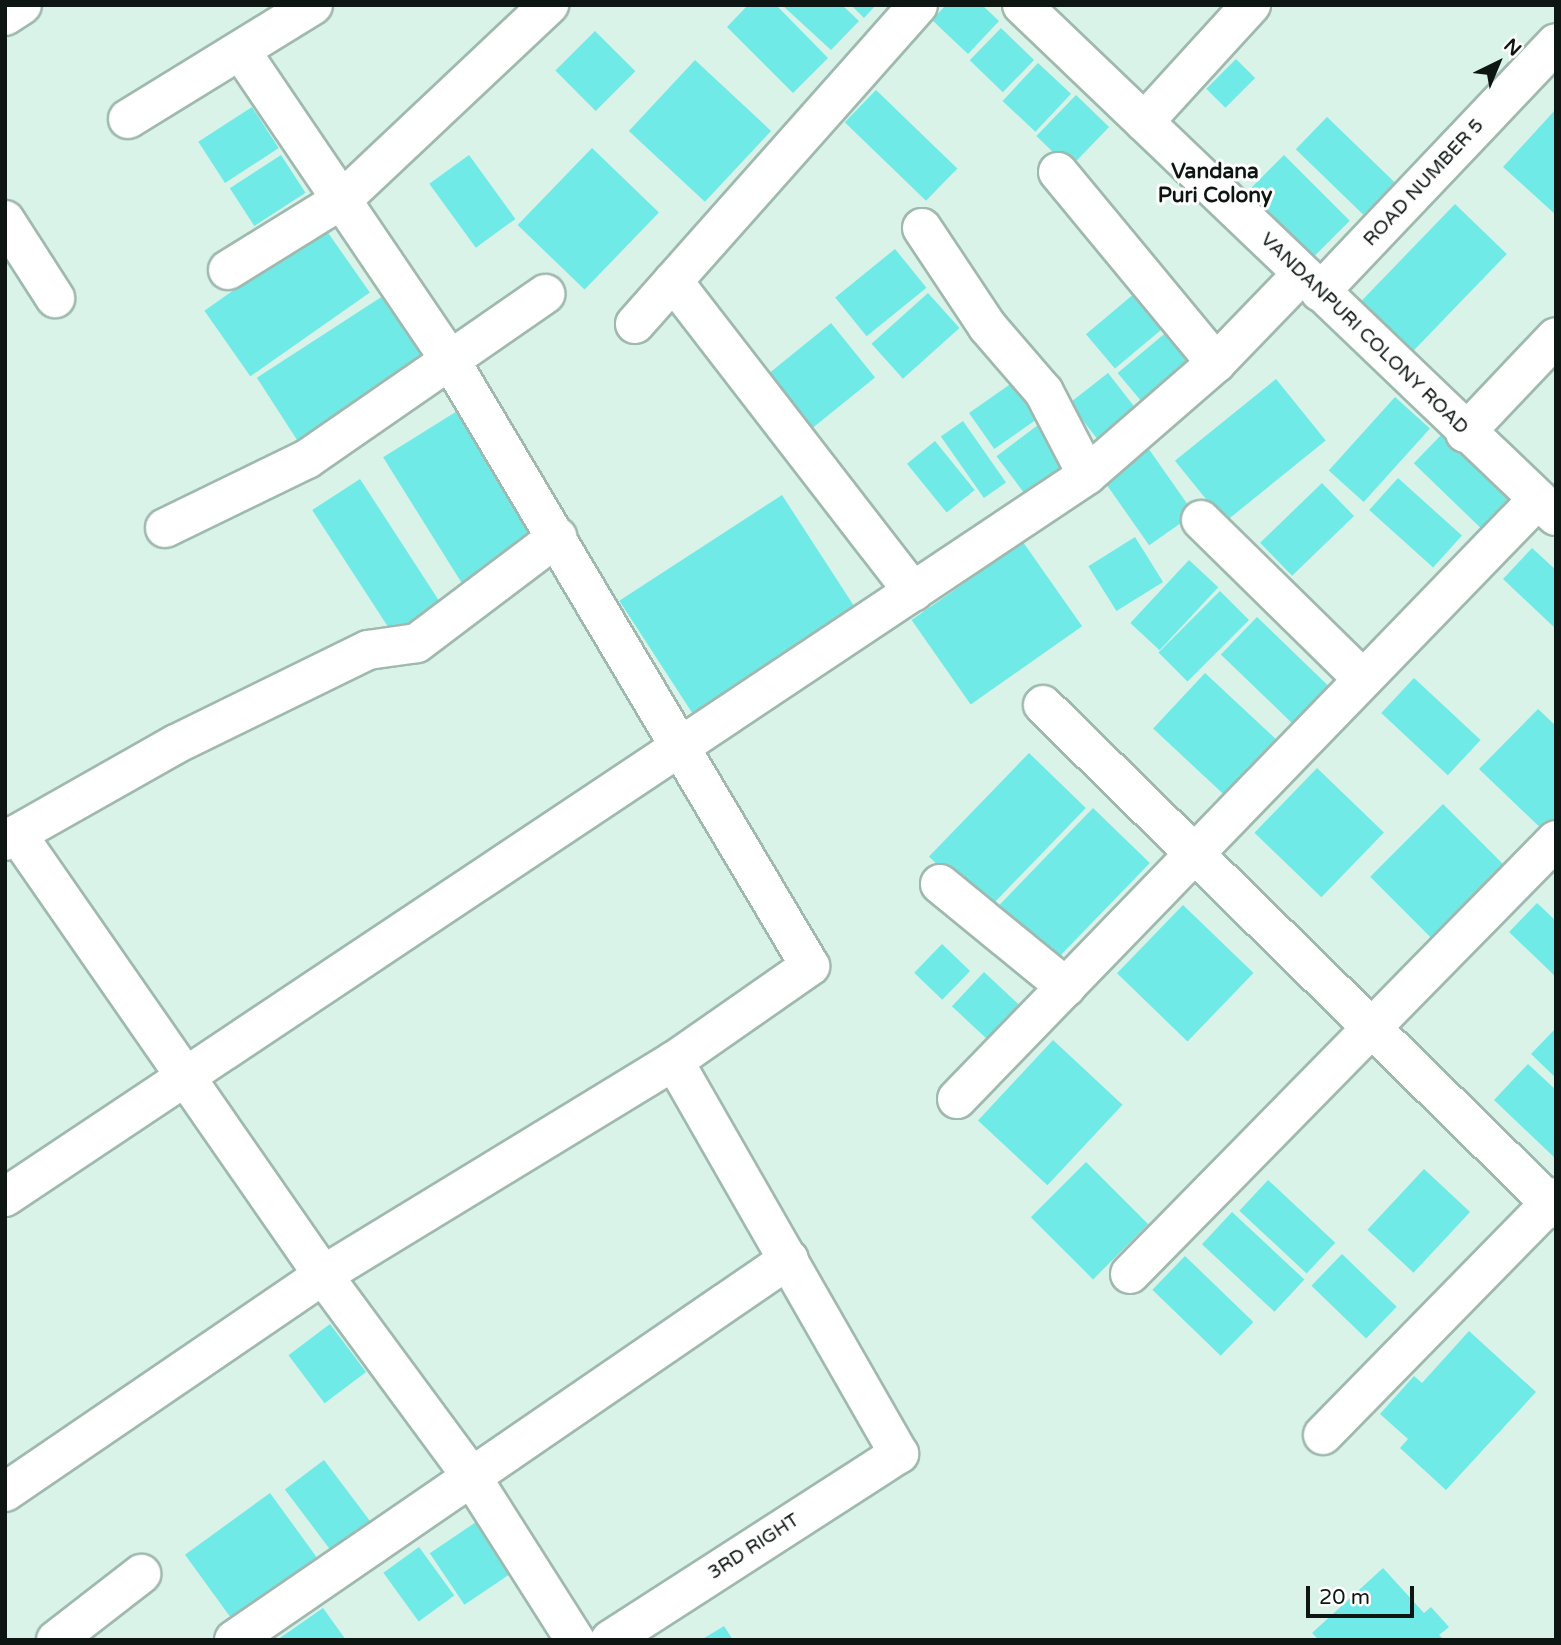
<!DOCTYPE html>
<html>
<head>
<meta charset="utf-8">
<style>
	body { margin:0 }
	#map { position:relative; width:1561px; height:1645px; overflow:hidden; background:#d9f3e9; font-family:"Varela Round",sans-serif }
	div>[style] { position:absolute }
	.building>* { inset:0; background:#6feae6; transform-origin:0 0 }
	.roads { filter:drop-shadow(2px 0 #a0b9af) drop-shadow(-2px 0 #a0b9af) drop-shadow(0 2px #a0b9af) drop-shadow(0 -2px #a0b9af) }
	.minor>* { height:38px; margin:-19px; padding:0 19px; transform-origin:19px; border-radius:19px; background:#fff }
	span { translate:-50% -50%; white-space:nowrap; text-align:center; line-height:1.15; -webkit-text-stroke:6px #fff; paint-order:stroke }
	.street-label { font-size:19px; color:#0d1613 }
	.neighbourhood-label { font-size:21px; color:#0d1613; font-weight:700 }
	.frame { position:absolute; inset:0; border:7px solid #0d1613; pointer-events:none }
	.north { position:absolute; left:1463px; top:28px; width:70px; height:70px; -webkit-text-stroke:5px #fff; paint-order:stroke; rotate:43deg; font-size:19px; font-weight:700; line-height:28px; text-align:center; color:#0d1613 }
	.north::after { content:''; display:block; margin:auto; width:24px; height:32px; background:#0d1613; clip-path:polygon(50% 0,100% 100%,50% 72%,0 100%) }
	.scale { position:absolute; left:1306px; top:1586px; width:108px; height:32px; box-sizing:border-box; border:4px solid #0d1613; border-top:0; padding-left:9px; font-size:21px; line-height:24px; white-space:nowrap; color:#0d1613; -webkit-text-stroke:5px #fff; paint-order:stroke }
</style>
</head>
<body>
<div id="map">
	<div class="building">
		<div style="clip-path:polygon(748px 5px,776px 5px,828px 58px,793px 93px,727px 27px)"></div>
		<div style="clip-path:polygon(782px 5px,842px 5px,859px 21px,831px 50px)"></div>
		<div style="clip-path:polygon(851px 5px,876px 5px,864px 18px)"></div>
		<div style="clip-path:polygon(946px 5px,982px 5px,999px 21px,968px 54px,932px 20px)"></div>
		<div style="left:1001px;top:28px;width:46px;height:45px;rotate:44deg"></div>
		<div style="left:595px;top:31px;width:57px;height:56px;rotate:45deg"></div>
		<div style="left:1236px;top:59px;width:27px;height:42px;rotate:45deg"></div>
		<div style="left:695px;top:60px;width:104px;height:97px;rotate:43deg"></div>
		<div style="left:1038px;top:63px;width:45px;height:52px;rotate:43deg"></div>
		<div style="left:876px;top:90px;width:113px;height:45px;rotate:44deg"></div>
		<div style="left:1076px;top:95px;width:46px;height:57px;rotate:44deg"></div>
		<div style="left:252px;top:107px;width:49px;height:64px;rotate:57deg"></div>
		<div style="clip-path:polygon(1556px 109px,1556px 215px,1503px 167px)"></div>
		<div style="left:1327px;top:117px;width:94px;height:45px;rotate:44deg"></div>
		<div style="left:592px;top:148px;width:93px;height:107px;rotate:44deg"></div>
		<div style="left:281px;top:155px;width:45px;height:61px;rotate:57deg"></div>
		<div style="left:469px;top:155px;width:79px;height:49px;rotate:54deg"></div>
		<div style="left:1284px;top:155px;width:93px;height:52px;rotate:45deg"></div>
		<div style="left:1455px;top:204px;width:72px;height:141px;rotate:44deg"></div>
		<div style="left:324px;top:227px;width:80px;height:146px;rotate:55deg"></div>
		<div style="left:895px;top:249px;width:50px;height:77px;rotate:51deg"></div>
		<div style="left:928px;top:293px;width:47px;height:76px;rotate:48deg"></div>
		<div style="left:1135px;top:293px;width:45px;height:64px;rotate:50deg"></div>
		<div style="left:386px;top:294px;width:82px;height:154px;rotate:57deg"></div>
		<div style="left:831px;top:323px;width:70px;height:98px;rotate:51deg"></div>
		<div style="left:1169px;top:330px;width:45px;height:67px;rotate:50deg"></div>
		<div style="left:1108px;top:373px;width:47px;height:49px;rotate:52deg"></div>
		<div style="left:1019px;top:378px;width:44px;height:61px;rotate:55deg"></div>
		<div style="left:1276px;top:379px;width:79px;height:130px;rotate:51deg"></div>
		<div style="left:1395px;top:397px;width:47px;height:99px;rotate:42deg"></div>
		<div style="left:462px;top:408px;width:156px;height:93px;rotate:58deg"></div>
		<div style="left:1046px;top:419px;width:51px;height:62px;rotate:53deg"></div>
		<div style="left:963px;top:421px;width:75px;height:27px;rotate:55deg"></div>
		<div style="left:1445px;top:431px;width:95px;height:45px;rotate:44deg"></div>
		<div style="left:935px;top:441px;width:63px;height:36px;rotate:51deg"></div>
		<div style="left:1146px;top:445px;width:84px;height:55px;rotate:55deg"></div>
		<div style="left:1398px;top:478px;width:86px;height:43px;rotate:42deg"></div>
		<div style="left:360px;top:479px;width:151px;height:57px;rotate:57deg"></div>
		<div style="left:1322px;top:483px;width:46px;height:86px;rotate:46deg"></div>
		<div style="left:782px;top:495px;width:134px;height:194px;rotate:57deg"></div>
		<div style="left:1135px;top:537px;width:53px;height:55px;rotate:58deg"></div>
		<div style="left:1023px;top:542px;width:103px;height:136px;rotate:55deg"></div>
		<div style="clip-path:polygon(1532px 548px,1556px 570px,1556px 629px,1503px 579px)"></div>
		<div style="left:1189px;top:560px;width:40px;height:86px;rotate:43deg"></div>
		<div style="left:1220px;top:591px;width:41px;height:87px;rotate:45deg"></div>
		<div style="left:1257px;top:617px;width:108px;height:52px;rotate:44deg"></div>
		<div style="left:1205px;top:673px;width:100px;height:76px;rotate:43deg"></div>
		<div style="left:1414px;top:678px;width:91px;height:48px;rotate:43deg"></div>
		<div style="clip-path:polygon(1538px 709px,1556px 726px,1556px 828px,1549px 836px,1479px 769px)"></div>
		<div style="left:1029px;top:753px;width:79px;height:144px;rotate:44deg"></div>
		<div style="left:1317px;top:768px;width:93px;height:90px;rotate:44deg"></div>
		<div style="left:1443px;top:804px;width:96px;height:103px;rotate:45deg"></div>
		<div style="left:1093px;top:808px;width:79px;height:149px;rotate:44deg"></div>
		<div style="clip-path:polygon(1537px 903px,1556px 921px,1556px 977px,1509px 932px)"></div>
		<div style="left:1183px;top:905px;width:98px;height:95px;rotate:44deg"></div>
		<div style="left:942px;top:944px;width:39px;height:40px;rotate:44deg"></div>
		<div style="left:984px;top:972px;width:52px;height:47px;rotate:43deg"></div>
		<div style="clip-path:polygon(1556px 1028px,1556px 1078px,1531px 1054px)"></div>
		<div style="left:1053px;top:1040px;width:95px;height:110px;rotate:43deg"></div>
		<div style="clip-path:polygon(1528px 1064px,1556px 1090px,1556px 1159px,1494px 1100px)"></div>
		<div style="left:1086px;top:1162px;width:88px;height:78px;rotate:45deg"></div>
		<div style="left:1424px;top:1169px;width:63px;height:83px;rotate:43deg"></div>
		<div style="left:1268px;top:1180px;width:92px;height:42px;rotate:43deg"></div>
		<div style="left:1232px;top:1212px;width:99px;height:44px;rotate:43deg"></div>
		<div style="left:1342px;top:1254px;width:76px;height:44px;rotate:44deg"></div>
		<div style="left:1185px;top:1256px;width:95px;height:47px;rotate:44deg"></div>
		<div style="left:330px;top:1324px;width:60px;height:52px;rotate:53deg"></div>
		<div style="clip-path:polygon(1469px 1331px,1536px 1392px,1446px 1490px,1400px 1448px,1408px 1439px,1380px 1414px,1414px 1376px,1422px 1383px)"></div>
		<div style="left:324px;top:1460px;width:91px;height:49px;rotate:53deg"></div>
		<div style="left:270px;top:1493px;width:89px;height:105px;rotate:54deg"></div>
		<div style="left:482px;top:1518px;width:62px;height:63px;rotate:56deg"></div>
		<div style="left:419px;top:1547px;width:60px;height:44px;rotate:54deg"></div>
		<div style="clip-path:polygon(1383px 1568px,1424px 1613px,1431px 1607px,1449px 1627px,1439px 1635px,1444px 1640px,1319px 1640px,1312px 1633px)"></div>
		<div style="clip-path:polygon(323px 1608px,346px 1640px,277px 1640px)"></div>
		<div style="clip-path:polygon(724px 1626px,733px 1640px,701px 1640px)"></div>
	</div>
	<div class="roads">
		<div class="minor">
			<div style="left:1022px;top:5px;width:739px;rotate:43.74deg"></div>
			<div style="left:5px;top:16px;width:20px;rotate:-33deg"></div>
			<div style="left:128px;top:119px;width:217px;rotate:-31.6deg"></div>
			<div style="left:1144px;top:122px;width:159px;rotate:-47.6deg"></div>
			<div style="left:1058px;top:172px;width:248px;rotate:50.4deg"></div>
			<div style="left:5px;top:220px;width:93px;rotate:57.3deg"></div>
			<div style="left:922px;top:228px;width:118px;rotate:56.4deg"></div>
			<div style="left:987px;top:326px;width:87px;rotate:49.2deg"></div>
			<div style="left:1044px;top:392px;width:93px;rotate:62.6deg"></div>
			<div style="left:228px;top:270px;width:137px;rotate:-31.8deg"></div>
			<div style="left:344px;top:198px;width:282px;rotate:-43.3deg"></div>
			<div style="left:673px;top:281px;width:393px;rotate:52.3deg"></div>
			<div style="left:1320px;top:292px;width:343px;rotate:-46.5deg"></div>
			<div style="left:635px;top:324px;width:426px;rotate:-48.4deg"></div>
			<div style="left:1465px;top:433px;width:132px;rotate:-46.5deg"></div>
			<div style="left:1201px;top:520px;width:227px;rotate:44.5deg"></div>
			<div style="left:165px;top:528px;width:158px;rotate:-25.9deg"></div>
			<div style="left:307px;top:459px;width:290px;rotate:-34.7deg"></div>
			<div style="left:1043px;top:705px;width:719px;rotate:44.49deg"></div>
			<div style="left:17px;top:834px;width:183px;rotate:-29.5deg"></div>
			<div style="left:176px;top:744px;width:214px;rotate:-26.1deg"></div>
			<div style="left:368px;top:650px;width:49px;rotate:-8.1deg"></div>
			<div style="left:417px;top:643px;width:176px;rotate:-37.1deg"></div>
			<div style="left:5px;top:841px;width:14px;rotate:-30deg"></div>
			<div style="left:17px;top:834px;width:537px;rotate:55.24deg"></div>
			<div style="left:323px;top:1275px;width:250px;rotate:53.6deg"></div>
			<div style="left:471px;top:1476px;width:194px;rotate:57.6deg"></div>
			<div style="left:940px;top:884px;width:163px;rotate:39.3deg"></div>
			<div style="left:957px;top:1099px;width:835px;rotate:-45.92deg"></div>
			<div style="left:5px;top:1197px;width:1301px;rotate:-33.71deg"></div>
			<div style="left:1087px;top:475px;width:171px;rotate:-41deg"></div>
			<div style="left:1216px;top:363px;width:124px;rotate:-46deg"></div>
			<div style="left:1130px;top:1274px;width:608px;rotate:-45.53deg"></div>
			<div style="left:1323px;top:1435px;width:333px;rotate:-45.6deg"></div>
			<div style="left:5px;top:1492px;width:385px;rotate:-34.3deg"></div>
			<div style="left:323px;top:1275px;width:411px;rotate:-31.4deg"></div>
			<div style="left:674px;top:1061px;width:166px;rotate:-34.9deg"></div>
			<div style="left:810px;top:966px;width:705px;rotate:-120.71deg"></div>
			<div style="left:450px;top:360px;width:373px;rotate:-124.1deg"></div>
			<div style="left:56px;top:1640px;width:108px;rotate:-37.8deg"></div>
			<div style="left:234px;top:1640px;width:673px;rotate:-34.47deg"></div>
			<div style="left:610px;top:1640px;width:344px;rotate:-32.8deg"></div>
			<div style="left:899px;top:1454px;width:453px;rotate:-119.8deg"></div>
		</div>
	</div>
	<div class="street-label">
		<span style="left:1424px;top:183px;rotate:-47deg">ROAD NUMBER 5</span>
		<span style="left:1364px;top:334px;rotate:44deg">VANDANPURI COLONY ROAD</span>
		<span style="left:754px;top:1547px;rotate:-33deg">3RD RIGHT</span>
	</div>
	<div class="neighbourhood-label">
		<span style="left:1215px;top:184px">Vandana<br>Puri Colony</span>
	</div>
	<div class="frame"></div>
	<div class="north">N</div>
	<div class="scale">20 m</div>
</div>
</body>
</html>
